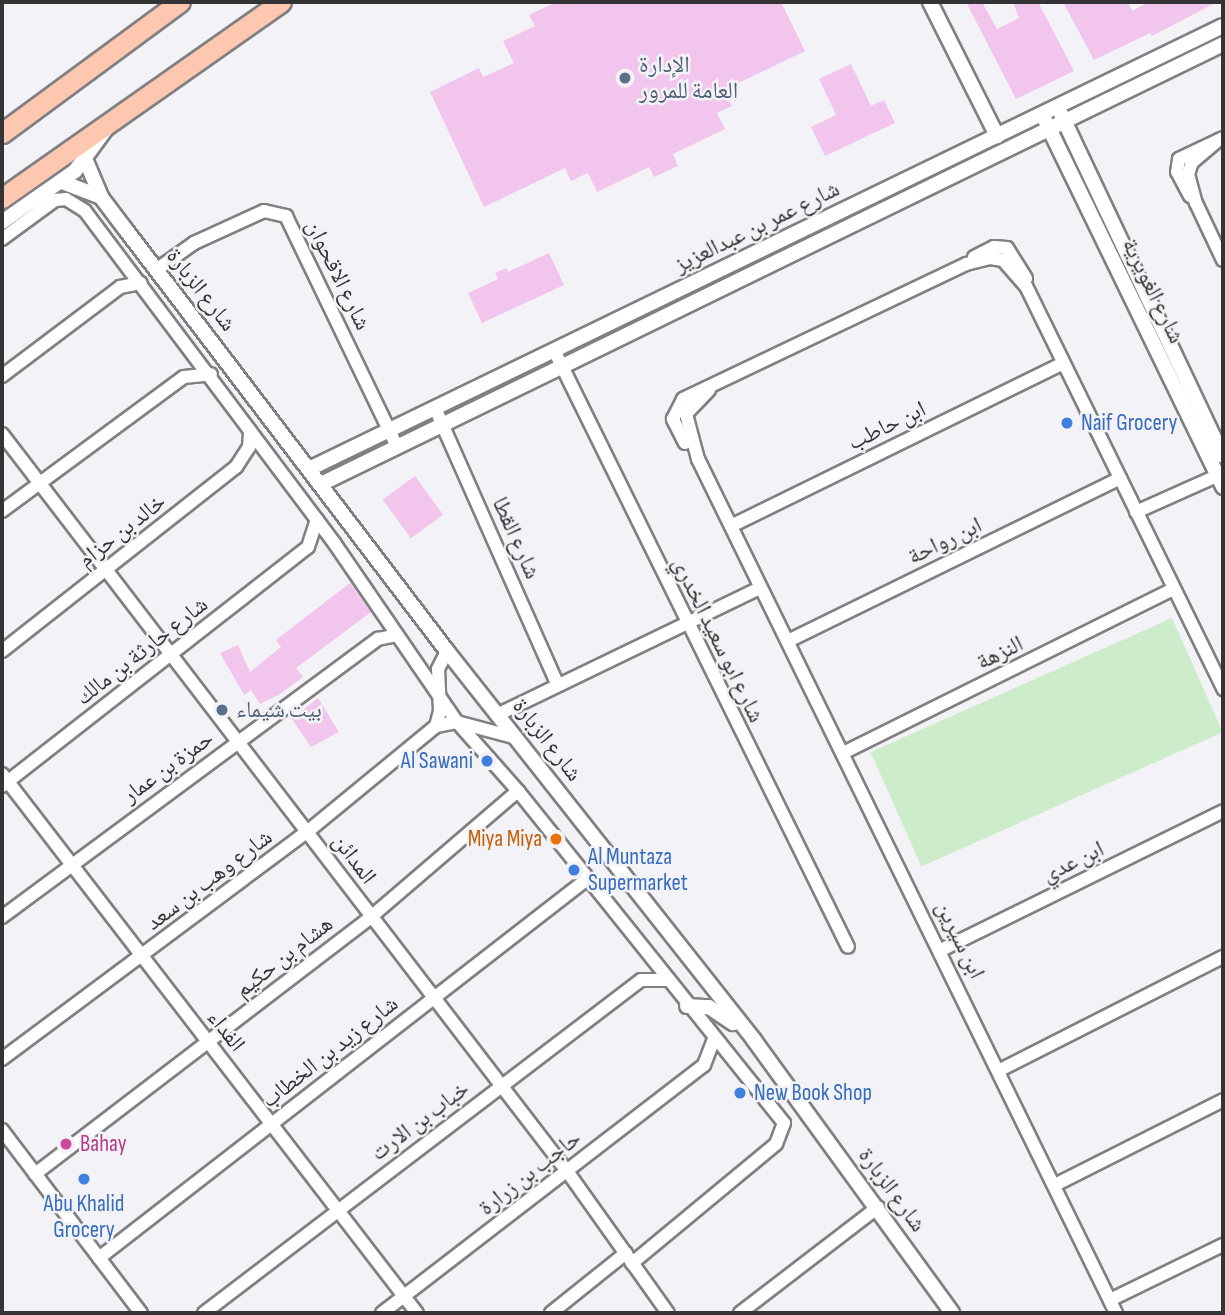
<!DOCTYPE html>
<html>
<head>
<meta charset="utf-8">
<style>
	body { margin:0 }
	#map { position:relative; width:1225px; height:1315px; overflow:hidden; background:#f3f2f6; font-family:"Sofia Sans Condensed","Noto Naskh Arabic",sans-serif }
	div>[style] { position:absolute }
	.green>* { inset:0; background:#cdecc9; transform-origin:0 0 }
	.building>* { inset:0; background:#f2c5ed; transform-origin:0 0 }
	.roads { filter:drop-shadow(2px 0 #808083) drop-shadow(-2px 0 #808083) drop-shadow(0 2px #808083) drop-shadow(0 -2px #808083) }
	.minor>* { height:12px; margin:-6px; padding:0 6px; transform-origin:6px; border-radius:6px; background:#fff }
	.tertiary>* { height:14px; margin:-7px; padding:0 7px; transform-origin:7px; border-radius:7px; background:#fff }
	.primary>* { height:19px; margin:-9.5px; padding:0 9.5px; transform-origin:9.5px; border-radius:9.5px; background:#fdc7b0 }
	.dots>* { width:19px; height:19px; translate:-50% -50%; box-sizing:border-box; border:4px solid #f3f2f6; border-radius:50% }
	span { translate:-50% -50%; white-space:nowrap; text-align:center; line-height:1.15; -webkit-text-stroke:5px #f3f2f6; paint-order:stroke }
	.service-label { font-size:23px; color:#4e5e75 }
	.left { translate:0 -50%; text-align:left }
	.street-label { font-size:23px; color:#343436 }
	.shop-label { font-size:23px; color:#366cbe }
	.right { translate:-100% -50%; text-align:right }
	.food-label { font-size:23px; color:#c56008 }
	.hotel-label { font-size:23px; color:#b23c85 }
	.frame { position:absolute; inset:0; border:4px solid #343436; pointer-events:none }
</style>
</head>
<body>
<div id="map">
	<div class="green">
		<div style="left:1172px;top:618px;width:125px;height:330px;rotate:66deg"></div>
	</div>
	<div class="building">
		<div style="clip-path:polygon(556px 2px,781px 2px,805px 51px,724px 90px,732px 106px,717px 113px,725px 129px,673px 154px,678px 166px,654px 177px,649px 167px,597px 192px,588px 173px,571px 181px,565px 168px,484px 207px,430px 92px,479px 68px,483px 77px,514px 63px,503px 41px,535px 26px,529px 15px)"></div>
		<div style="clip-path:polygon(966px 2px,982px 2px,997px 29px,1019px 18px,1013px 2px,1038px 2px,1074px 71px,1016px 99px)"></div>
		<div style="clip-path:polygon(1063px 2px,1128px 2px,1132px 11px,1149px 2px,1217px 2px,1152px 36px,1150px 33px,1094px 60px)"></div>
		<div style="clip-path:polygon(851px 64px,871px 106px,884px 100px,895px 123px,825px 156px,811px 127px,836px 115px,819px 79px)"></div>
		<div style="clip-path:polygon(549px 253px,564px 285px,482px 323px,468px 293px,498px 279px,495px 273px,506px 268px,508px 272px)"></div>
		<div style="left:415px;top:476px;width:48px;height:40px;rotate:54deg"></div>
		<div style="clip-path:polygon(350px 583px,371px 612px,296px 668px,303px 677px,280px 694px,260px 704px,251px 690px,244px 695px,220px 653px,238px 645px,250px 672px,281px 647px,276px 640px)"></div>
		<div style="clip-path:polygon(318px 698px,339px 732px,311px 747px,292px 719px)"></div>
	</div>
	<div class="roads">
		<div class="minor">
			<div style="left:1215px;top:143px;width:30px;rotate:140deg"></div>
			<div style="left:1192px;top:162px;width:13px;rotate:108deg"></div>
			<div style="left:1188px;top:174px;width:30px;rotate:75deg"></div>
			<div style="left:1196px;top:203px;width:63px;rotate:64.7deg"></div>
			<div style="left:1190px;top:196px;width:27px;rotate:-118deg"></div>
			<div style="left:1177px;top:172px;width:13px;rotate:-81deg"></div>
			<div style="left:1179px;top:159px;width:49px;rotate:-25.5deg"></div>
			<div style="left:2px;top:239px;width:66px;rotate:-36.3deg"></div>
			<div style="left:55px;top:200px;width:11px;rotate:-5deg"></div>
			<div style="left:66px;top:199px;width:22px;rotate:32deg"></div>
			<div style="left:85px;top:211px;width:416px;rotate:53.1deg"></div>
			<div style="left:335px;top:544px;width:216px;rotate:55.6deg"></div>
			<div style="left:457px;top:722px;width:92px;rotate:48.5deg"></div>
			<div style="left:518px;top:791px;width:425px;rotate:51.3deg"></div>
			<div style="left:784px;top:1123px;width:22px;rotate:111deg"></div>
			<div style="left:776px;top:1144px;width:187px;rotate:140.4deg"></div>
			<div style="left:974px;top:257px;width:22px;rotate:-27deg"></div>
			<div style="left:994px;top:247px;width:13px;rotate:4deg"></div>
			<div style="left:1007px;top:248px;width:36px;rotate:58deg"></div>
			<div style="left:156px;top:270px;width:47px;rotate:-35.4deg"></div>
			<div style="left:194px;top:243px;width:77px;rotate:-24.6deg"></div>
			<div style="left:264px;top:211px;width:23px;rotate:13deg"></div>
			<div style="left:286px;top:216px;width:256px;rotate:64.3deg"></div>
			<div style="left:554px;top:350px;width:665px;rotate:63.78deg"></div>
			<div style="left:2px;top:376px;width:148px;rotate:-37deg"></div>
			<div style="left:120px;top:287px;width:21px;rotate:-11deg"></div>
			<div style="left:709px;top:390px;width:33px;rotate:134deg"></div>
			<div style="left:686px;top:414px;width:47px;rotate:75.1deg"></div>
			<div style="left:698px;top:459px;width:951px;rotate:63.92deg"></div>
			<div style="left:435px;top:408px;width:303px;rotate:66.1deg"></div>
			<div style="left:2px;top:434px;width:929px;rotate:52.53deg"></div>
			<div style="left:567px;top:1171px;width:174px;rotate:54.6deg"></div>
			<div style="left:685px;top:443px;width:27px;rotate:-117deg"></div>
			<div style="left:673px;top:419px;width:22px;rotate:-63deg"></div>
			<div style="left:683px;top:399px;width:314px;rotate:-25.5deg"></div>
			<div style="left:966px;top:264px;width:25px;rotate:-14deg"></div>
			<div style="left:990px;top:258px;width:13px;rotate:9deg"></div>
			<div style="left:1003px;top:260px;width:35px;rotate:49deg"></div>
			<div style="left:1026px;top:286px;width:449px;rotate:63.9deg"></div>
			<div style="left:2px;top:511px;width:226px;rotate:-36.4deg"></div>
			<div style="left:184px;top:377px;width:27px;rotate:-6deg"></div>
			<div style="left:1136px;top:512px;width:95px;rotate:-24.1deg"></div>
			<div style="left:731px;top:526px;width:370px;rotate:-26.1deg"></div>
			<div style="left:788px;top:641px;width:370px;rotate:-26.1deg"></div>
			<div style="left:2px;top:651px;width:298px;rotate:-38.2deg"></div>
			<div style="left:236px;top:467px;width:24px;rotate:-57deg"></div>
			<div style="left:249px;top:447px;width:16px;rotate:-86deg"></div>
			<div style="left:499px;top:714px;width:290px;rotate:-25.8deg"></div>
			<div style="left:436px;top:726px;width:16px;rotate:-75deg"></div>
			<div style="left:440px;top:711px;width:42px;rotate:-92.7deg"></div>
			<div style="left:438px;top:669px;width:20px;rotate:-63deg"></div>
			<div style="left:843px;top:753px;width:369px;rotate:-26.4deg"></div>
			<div style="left:2px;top:774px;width:680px;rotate:52.41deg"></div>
			<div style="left:2px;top:786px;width:388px;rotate:-38deg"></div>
			<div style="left:308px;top:547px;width:29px;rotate:-72deg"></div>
			<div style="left:2px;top:917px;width:468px;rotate:-36.5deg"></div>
			<div style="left:378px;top:639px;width:19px;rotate:-12deg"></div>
			<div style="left:941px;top:950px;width:314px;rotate:-26.2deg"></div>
			<div style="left:2px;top:1059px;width:380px;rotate:-36.7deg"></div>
			<div style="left:307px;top:832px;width:167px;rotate:-39.4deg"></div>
			<div style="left:436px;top:726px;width:21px;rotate:-11deg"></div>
			<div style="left:457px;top:722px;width:62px;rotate:14.9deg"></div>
			<div style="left:1000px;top:1070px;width:250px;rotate:-26.9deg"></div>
			<div style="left:2px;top:1130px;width:230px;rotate:52.8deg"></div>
			<div style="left:35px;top:1174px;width:424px;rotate:-37.4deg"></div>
			<div style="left:372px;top:916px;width:192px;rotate:-40.6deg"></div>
			<div style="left:1055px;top:1185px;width:188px;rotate:-26.8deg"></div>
			<div style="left:99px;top:1258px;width:618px;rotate:-37.83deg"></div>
			<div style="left:1110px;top:1300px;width:126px;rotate:-26deg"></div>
			<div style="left:204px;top:1313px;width:549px;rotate:-37.31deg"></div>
			<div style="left:641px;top:980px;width:26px"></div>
			<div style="left:382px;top:1313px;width:406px;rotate:-37.6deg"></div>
			<div style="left:704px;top:1065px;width:28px;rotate:-69deg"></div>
			<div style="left:551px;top:1313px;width:96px;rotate:-38.7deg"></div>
			<div style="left:740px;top:1313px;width:174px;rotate:-37.5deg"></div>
		</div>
		<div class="tertiary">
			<div style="left:930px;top:2px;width:150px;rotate:63.4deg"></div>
			<div style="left:1061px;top:114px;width:378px;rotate:64.7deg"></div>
			<div style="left:1045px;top:120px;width:408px;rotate:64.1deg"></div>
			<div style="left:86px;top:161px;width:39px;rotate:67deg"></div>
			<div style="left:101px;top:197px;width:41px;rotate:52.9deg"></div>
			<div style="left:126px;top:230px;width:529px;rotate:52.68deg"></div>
			<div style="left:447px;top:651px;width:496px;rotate:51.7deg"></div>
			<div style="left:754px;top:1040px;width:337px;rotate:54deg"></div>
			<div style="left:62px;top:182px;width:42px;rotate:21deg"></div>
			<div style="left:2px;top:222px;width:89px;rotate:-34.9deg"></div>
			<div style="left:75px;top:171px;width:52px;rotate:-53.6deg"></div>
			<div style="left:311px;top:468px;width:1013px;rotate:-25.86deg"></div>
			<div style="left:323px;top:483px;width:1001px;rotate:-26deg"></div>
			<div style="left:687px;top:1006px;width:22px;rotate:3deg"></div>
			<div style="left:709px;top:1007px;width:29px;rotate:34deg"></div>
		</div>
		<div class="primary">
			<div style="left:2px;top:133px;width:221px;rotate:-36.4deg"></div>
			<div style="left:2px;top:198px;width:341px;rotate:-35.1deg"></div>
		</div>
	</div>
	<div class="dots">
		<div style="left:625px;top:78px;background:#5c6f8a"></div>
		<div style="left:1067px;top:423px;background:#3f7fe0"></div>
		<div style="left:222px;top:710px;background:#5c6f8a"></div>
		<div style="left:487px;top:761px;background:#3f7fe0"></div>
		<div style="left:556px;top:839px;background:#e8710a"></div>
		<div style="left:574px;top:870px;background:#3f7fe0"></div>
		<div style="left:740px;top:1093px;background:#3f7fe0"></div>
		<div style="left:66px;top:1144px;background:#d1479c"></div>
		<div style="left:84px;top:1179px;background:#3f7fe0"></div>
	</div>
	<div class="service-label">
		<span class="left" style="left:639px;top:78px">الإدارة<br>العامة للمرور</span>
		<span class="left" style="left:236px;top:710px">بيت شيماء</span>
	</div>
	<div class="street-label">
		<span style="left:757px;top:227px;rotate:-26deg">شارع عمر بن عبدالعزيز</span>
		<span style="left:338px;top:275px;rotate:64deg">شارع الاقحوان</span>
		<span style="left:201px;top:290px;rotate:52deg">شارع الزبارة</span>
		<span style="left:1153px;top:291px;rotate:64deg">شارع الغويرية</span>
		<span style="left:887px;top:426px;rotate:-26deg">ابن حاطب</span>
		<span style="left:122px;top:531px;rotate:-38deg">خالد بن حزام</span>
		<span style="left:516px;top:538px;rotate:66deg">شارع القطا</span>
		<span style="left:945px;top:541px;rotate:-26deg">ابن رواحة</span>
		<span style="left:718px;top:640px;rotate:64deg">شارع ابو سعيد الخدري</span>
		<span style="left:142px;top:651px;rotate:-38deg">شارع حارثة بن مالك</span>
		<span style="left:1000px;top:653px;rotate:-26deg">النزهة</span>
		<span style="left:547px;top:740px;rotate:52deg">شارع الزبارة</span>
		<span style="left:168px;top:767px;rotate:-36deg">حمزة بن عمار</span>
		<span style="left:354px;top:859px;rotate:53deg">المدائن</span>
		<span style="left:1073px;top:862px;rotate:-26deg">ابن عدي</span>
		<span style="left:209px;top:880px;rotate:-37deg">شارع وهب بن سعد</span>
		<span style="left:960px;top:940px;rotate:64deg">ابن سيرين</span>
		<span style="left:284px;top:957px;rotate:-38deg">هشام بن حكيم</span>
		<span style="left:226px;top:1031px;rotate:52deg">الفداء</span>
		<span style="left:330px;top:1052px;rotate:-38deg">شارع زيد بن الخطاب</span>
		<span style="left:420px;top:1121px;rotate:-37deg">خباب بن الارت</span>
		<span style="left:530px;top:1173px;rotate:-38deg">حاجب بن زرارة</span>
		<span style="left:892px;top:1190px;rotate:54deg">شارع الزبارة</span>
	</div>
	<div class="shop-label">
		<span class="left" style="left:1081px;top:423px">Naif Grocery</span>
		<span class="right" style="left:473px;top:761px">Al Sawani</span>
		<span class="left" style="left:588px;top:870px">Al Muntaza<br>Supermarket</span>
		<span class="left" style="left:754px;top:1093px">New Book Shop</span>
		<span style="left:84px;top:1217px">Abu Khalid<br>Grocery</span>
	</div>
	<div class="food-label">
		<span class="right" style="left:542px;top:839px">Miya Miya</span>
	</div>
	<div class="hotel-label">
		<span class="left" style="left:80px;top:1144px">Bahay</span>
	</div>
	<div class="frame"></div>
</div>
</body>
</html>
